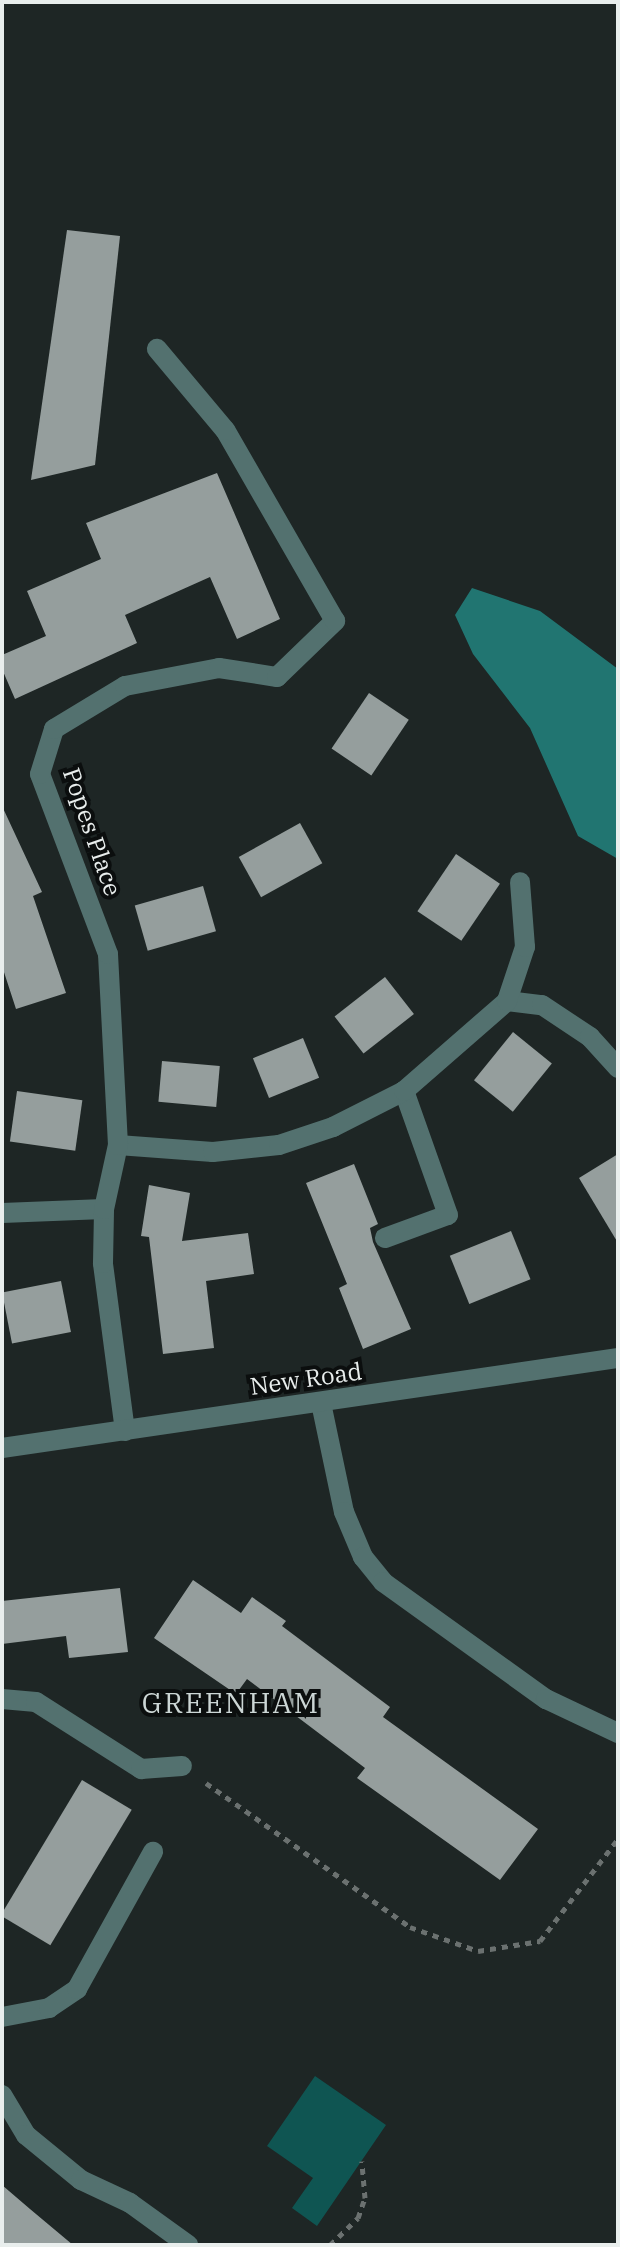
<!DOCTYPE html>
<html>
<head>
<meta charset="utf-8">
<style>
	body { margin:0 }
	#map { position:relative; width:620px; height:2247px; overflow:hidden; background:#1e2625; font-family:"IBM Plex Serif",serif }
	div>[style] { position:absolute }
	.green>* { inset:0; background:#0f5552 }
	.water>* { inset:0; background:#217571 }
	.building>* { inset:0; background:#959e9d; transform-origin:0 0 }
	.path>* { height:5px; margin-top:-2.5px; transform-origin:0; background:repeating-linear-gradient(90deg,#6b7170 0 6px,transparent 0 12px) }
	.lane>* { height:20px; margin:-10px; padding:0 10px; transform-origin:10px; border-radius:10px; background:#53716f }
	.street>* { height:20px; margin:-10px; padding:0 10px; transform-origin:10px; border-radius:10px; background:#53716f }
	span { translate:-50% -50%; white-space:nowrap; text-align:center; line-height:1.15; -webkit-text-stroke:8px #0b0e0e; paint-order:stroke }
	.street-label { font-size:24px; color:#e9eeed }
	.quarter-label { font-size:28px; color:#ccd6d5; letter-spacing:2px }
	.frame { position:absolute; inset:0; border:4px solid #e9eeed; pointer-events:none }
</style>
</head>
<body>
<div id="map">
	<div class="green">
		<div style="clip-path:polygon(315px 2076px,386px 2125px,317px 2226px,292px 2208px,313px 2178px,267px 2146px)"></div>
	</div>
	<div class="water">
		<div style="clip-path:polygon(472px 588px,540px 611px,618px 669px,618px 859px,578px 836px,530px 728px,473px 654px,455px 615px)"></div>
	</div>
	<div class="building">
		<div style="clip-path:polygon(67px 230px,120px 236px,95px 465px,31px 480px)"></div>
		<div style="clip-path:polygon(217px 473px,280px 619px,237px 639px,210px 577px,125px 615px,137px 643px,15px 699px,2px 669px,2px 655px,46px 636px,27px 591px,101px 559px,86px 523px)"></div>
		<div style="left:369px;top:693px;width:48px;height:67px;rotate:34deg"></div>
		<div style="clip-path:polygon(2px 806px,42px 892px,33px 896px,66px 993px,16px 1009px,2px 966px)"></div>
		<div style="left:300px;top:823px;width:46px;height:70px;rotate:61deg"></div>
		<div style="left:456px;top:854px;width:53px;height:69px;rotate:34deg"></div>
		<div style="left:203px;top:886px;width:47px;height:71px;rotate:74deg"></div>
		<div style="left:385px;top:977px;width:47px;height:64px;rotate:52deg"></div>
		<div style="left:513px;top:1032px;width:50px;height:62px;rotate:39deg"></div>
		<div style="left:303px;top:1038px;width:43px;height:54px;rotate:68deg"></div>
		<div style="left:162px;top:1061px;width:58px;height:41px;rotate:5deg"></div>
		<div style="left:17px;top:1091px;width:66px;height:51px;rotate:8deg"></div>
		<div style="clip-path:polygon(618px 1154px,618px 1243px,579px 1178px)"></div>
		<div style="clip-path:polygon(354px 1164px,378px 1224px,370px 1228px,373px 1242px,411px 1329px,363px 1349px,339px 1288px,347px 1284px,306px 1183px)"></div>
		<div style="clip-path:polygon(149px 1185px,190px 1193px,182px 1241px,248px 1233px,254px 1274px,206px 1281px,214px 1348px,163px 1354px,149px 1237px,141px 1236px)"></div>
		<div style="left:511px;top:1231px;width:52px;height:66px;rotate:68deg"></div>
		<div style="left:61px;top:1281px;width:52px;height:60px;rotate:79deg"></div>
		<div style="clip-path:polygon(193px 1580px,241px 1613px,252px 1597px,286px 1621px,282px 1626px,390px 1707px,383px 1717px,538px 1829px,500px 1880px,357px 1778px,365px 1768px,247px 1679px,236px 1694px,154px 1638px)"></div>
		<div style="clip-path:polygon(120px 1588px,128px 1652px,69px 1658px,66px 1636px,2px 1644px,2px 1601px)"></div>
		<div style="left:82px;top:1780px;width:58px;height:158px;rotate:31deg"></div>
		<div style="clip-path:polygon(2px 2185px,30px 2209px,73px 2245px,2px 2245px)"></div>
	</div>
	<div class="path">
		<div style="left:206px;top:1783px;width:250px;rotate:35.2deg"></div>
		<div style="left:410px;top:1927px;width:72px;rotate:19.4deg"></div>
		<div style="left:478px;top:1951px;width:63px;rotate:-9.2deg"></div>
		<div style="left:540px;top:1941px;width:128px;rotate:-52.6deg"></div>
		<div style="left:330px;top:2245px;width:39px;rotate:-44deg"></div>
		<div style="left:358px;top:2218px;width:21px;rotate:-71deg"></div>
		<div style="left:365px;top:2198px;width:37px;rotate:-95deg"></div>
	</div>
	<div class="lane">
		<div style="left:385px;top:1238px;width:67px;rotate:-20.1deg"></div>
		<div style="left:448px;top:1215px;width:132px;rotate:-109.5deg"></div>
	</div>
	<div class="street">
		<div style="left:507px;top:1001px;width:35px;rotate:7deg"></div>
		<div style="left:542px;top:1005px;width:58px;rotate:33.7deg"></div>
		<div style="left:590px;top:1037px;width:42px;rotate:47.9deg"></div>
		<div style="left:118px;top:1145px;width:95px;rotate:4.2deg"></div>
		<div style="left:213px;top:1152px;width:66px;rotate:-6.1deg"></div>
		<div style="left:279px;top:1145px;width:57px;rotate:-18.4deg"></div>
		<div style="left:333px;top:1127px;width:80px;rotate:-26.9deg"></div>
		<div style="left:404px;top:1091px;width:137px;rotate:-41.1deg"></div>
		<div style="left:507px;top:1001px;width:57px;rotate:-71.6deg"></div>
		<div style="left:525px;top:947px;width:65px;rotate:-94.4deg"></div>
		<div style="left:2px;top:1213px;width:102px;rotate:-2.2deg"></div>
		<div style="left:321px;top:1403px;width:111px;rotate:78.1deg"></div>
		<div style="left:344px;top:1512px;width:49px;rotate:67.1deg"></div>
		<div style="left:363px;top:1557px;width:32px;rotate:51deg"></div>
		<div style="left:383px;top:1582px;width:201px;rotate:35.7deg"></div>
		<div style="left:546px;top:1699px;width:80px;rotate:25.3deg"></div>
		<div style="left:125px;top:1431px;width:169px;rotate:-97.5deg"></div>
		<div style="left:103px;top:1263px;width:54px;rotate:-88.9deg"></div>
		<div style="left:104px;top:1209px;width:66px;rotate:-77.7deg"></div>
		<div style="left:118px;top:1145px;width:191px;rotate:-93deg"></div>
		<div style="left:108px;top:954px;width:192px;rotate:-110.7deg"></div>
		<div style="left:40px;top:774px;width:47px;rotate:-72.7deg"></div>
		<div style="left:54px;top:729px;width:83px;rotate:-31.2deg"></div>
		<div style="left:125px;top:686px;width:96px;rotate:-10.8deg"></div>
		<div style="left:219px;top:668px;width:59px;rotate:8.8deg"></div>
		<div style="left:277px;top:677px;width:81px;rotate:-44deg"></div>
		<div style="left:335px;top:621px;width:220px;rotate:-119.9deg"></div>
		<div style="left:225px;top:430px;width:106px;rotate:-130deg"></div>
		<div style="left:2px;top:1448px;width:623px;rotate:-8.31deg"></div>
		<div style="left:2px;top:1699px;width:34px;rotate:5deg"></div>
		<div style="left:36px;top:1702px;width:125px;rotate:32.5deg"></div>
		<div style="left:141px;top:1769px;width:41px;rotate:-4.2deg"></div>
		<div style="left:2px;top:2017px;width:48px;rotate:-10.8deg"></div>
		<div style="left:49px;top:2008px;width:34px;rotate:-34deg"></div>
		<div style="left:77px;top:1989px;width:157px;rotate:-61deg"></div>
		<div style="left:2px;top:2095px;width:47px;rotate:59deg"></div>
		<div style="left:26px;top:2135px;width:71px;rotate:39.3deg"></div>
		<div style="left:81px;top:2180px;width:54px;rotate:25.1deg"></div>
		<div style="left:130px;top:2203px;width:72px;rotate:35.9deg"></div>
	</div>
	<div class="street-label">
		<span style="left:92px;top:832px;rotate:71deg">Popes Place</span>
		<span style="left:306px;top:1379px;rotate:-8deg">New Road</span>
	</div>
	<div class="quarter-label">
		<span style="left:231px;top:1703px">GREENHAM</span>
	</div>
	<div class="frame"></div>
</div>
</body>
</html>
